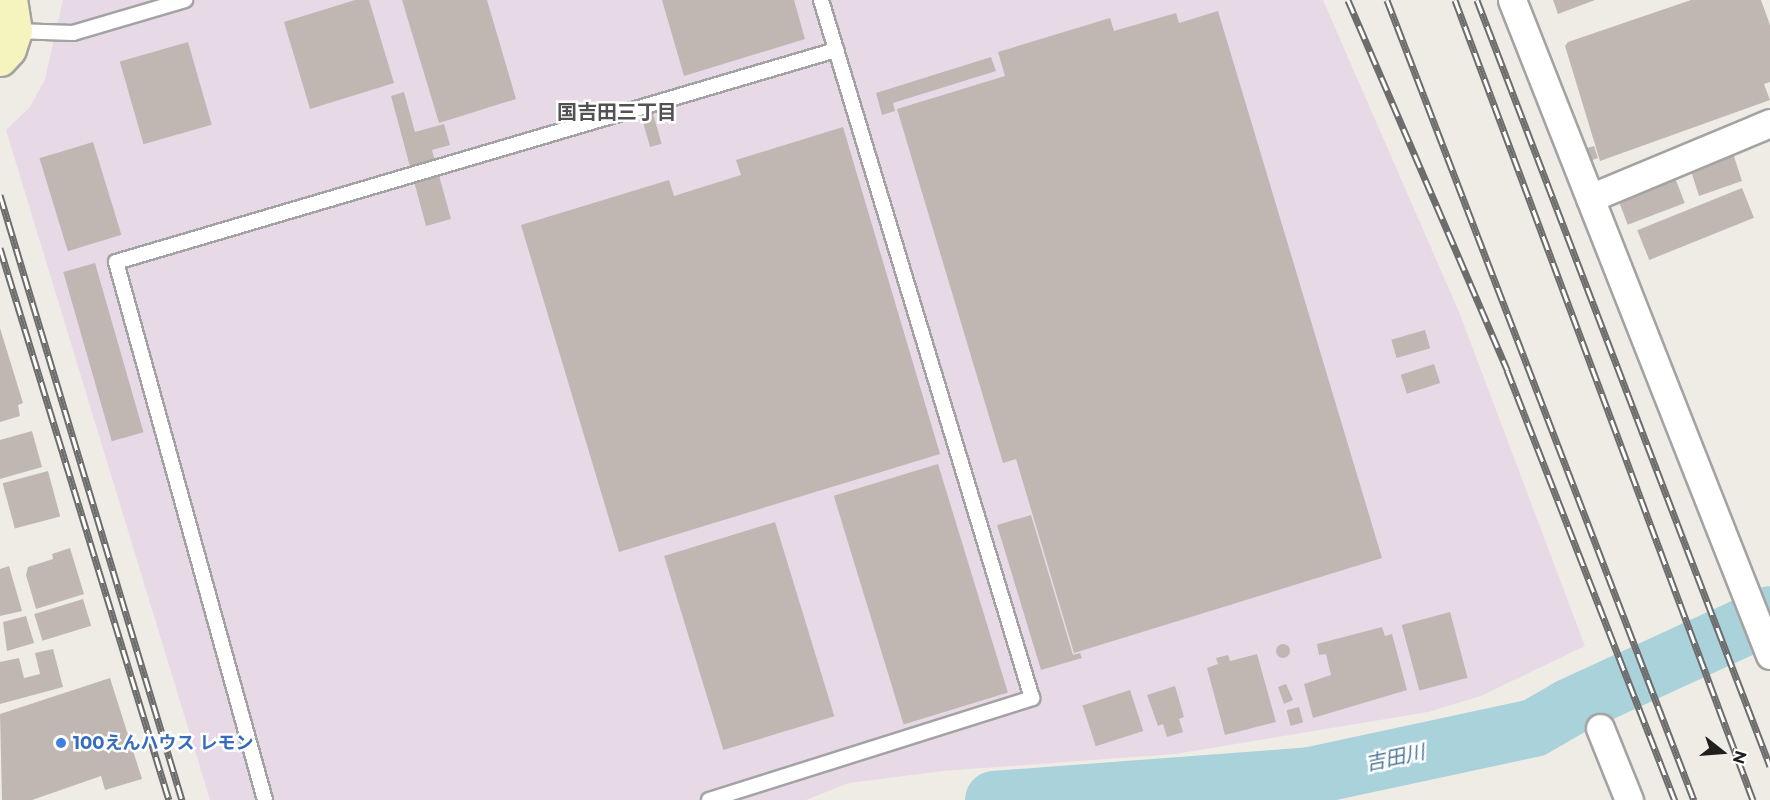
<!DOCTYPE html>
<html>
<head>
<meta charset="utf-8">
<style>
	body { margin:0 }
	#map { position:relative; width:1770px; height:800px; overflow:hidden; background:#efece6; font-family:Montserrat,"Noto Sans JP",sans-serif }
	div>[style] { position:absolute }
	.industrial>* { inset:0; background:#e8d9e6 }
	.river>* { height:58px; margin:-29px; padding:0 29px; transform-origin:29px; border-radius:29px; background:#aad2da }
	.building>* { inset:0; background:#c0b7b3; transform-origin:0 0 }
	.round { border-radius:50% }
	.roads { filter:drop-shadow(2px 0 #a3a3a3) drop-shadow(-2px 0 #a3a3a3) drop-shadow(0 2px #a3a3a3) drop-shadow(0 -2px #a3a3a3) }
	.lane>* { height:14px; margin:-7px; padding:0 7px; transform-origin:7px; border-radius:7px; background:#fff }
	.street>* { height:27px; margin:-13.5px; padding:0 13.5px; transform-origin:13.5px; border-radius:13.5px; background:#fff }
	.secondary>* { height:33px; margin:-16.5px; padding:0 16.5px; transform-origin:16.5px; border-radius:16.5px; background:#f6f4be }
	.rail>* { height:7px; margin-top:-3.5px; transform-origin:0; background:repeating-linear-gradient(90deg,#fff 0 14px,#6d6d6d 0 28px); box-sizing:border-box; border-block:2px solid #6d6d6d }
	.dots>* { width:16px; height:16px; translate:-50% -50%; box-sizing:border-box; border:3px solid #fff; border-radius:50% }
	span { translate:-50% -50%; white-space:nowrap; text-align:center; line-height:1.15; -webkit-text-stroke:5px #fff; paint-order:stroke }
	.shop-label { font-size:18px; color:#366cbe; font-weight:700 }
	.left { translate:0 -50%; text-align:left }
	.neighbourhood-label { font-size:20px; color:#525252; font-weight:700 }
	.water-label { font-size:20px; color:#4c789a; font-style:italic }
	.north { position:absolute; left:1692px; top:722px; width:60px; height:60px; -webkit-text-stroke:4px #fff; paint-order:stroke; rotate:107deg; font-size:16px; font-weight:700; line-height:24px; text-align:center; color:#1f1f1f }
	.north::after { content:''; display:block; margin:auto; width:21px; height:27px; background:#1f1f1f; clip-path:polygon(50% 0,100% 100%,50% 72%,0 100%) }
</style>
</head>
<body>
<div id="map">
	<div class="industrial">
		<div style="clip-path:polygon(63px 0,1323px 0,1459px 312px,1585px 646px,1481px 696px,1428px 712px,1175px 754px,943px 771px,849px 783px,806px 800px,210px 800px,6px 130px,30px 107px,45px 79px)"></div>
	</div>
	<div class="river">
		<div style="left:994px;top:800px;width:317px;rotate:-4.3deg"></div>
		<div style="left:1310px;top:776px;width:229px;rotate:-12.1deg"></div>
		<div style="left:1534px;top:728px;width:39px;rotate:-30deg"></div>
		<div style="left:1568px;top:708px;width:222px;rotate:-24.7deg"></div>
	</div>
	<div class="building">
		<div style="clip-path:polygon(355px 0,369px 0,394px 83px,310px 109px,284px 22px)"></div>
		<div style="clip-path:polygon(402px 0,487px 0,516px 99px,439px 123px)"></div>
		<div style="clip-path:polygon(662px 0,794px 0,805px 39px,684px 76px)"></div>
		<div style="clip-path:polygon(1553px 0,1595px 0,1558px 14px)"></div>
		<div style="clip-path:polygon(1691px 0,1761px 0,1770px 25px,1770px 82px,1764px 84px,1770px 100px,1600px 161px,1565px 46px,1568px 42px)"></div>
		<div style="clip-path:polygon(1218px 11px,1382px 558px,1074px 653px,1016px 459px,1003px 463px,897px 109px,1005px 76px,998px 52px,1110px 18px,1114px 31px,1176px 13px,1179px 23px)"></div>
		<div style="left:188px;top:42px;width:86px;height:71px;rotate:74deg"></div>
		<div style="clip-path:polygon(991px 57px,996px 71px,893px 103px,895px 111px,882px 115px,876px 93px)"></div>
		<div style="clip-path:polygon(404px 92px,415px 132px,444px 124px,450px 145px,432px 150px,451px 219px,426px 226px,391px 96px)"></div>
		<div style="left:652px;top:110px;width:35px;height:12px;rotate:74deg"></div>
		<div style="clip-path:polygon(843px 127px,940px 454px,619px 552px,521px 225px,669px 180px,674px 196px,741px 175px,736px 160px)"></div>
		<div style="left:93px;top:142px;width:97px;height:56px;rotate:73deg"></div>
		<div style="clip-path:polygon(1594px 146px,1598px 158px,1578px 165px,1584px 149px)"></div>
		<div style="clip-path:polygon(1732px 150px,1742px 181px,1699px 196px,1691px 171px,1708px 165px,1705px 159px)"></div>
		<div style="left:1674px;top:175px;width:30px;height:61px;rotate:69deg"></div>
		<div style="left:1742px;top:188px;width:32px;height:113px;rotate:68deg"></div>
		<div style="left:95px;top:263px;width:176px;height:33px;rotate:74deg"></div>
		<div style="clip-path:polygon(0 328px,23px 403px,18px 405px,20px 416px,0 422px)"></div>
		<div style="left:1425px;top:330px;width:19px;height:35px;rotate:74deg"></div>
		<div style="left:1434px;top:364px;width:20px;height:35px;rotate:72deg"></div>
		<div style="clip-path:polygon(32px 431px,42px 467px,0 479px,0 440px)"></div>
		<div style="left:938px;top:464px;width:239px;height:109px;rotate:73deg"></div>
		<div style="left:48px;top:471px;width:47px;height:47px;rotate:75deg"></div>
		<div style="clip-path:polygon(1031px 515px,1073px 655px,1080px 653px,1082px 658px,1041px 670px,997px 525px)"></div>
		<div style="left:775px;top:522px;width:203px;height:116px;rotate:73deg"></div>
		<div style="clip-path:polygon(70px 548px,84px 594px,36px 609px,26px 575px,28px 567px,53px 559px,52px 554px)"></div>
		<div style="clip-path:polygon(9px 566px,22px 611px,0 616px,0 569px)"></div>
		<div style="left:83px;top:599px;width:28px;height:51px;rotate:73deg"></div>
		<div style="left:1450px;top:612px;width:68px;height:50px;rotate:75deg"></div>
		<div style="clip-path:polygon(26px 616px,34px 643px,7px 651px,3px 622px)"></div>
		<div style="clip-path:polygon(1382px 627px,1385px 636px,1392px 634px,1407px 690px,1313px 718px,1304px 684px,1331px 675px,1326px 654px,1319px 655px,1317px 644px)"></div>
		<div class="round" style="left:1276px;top:644px;width:14px;height:14px"></div>
		<div style="clip-path:polygon(53px 649px,63px 687px,0 704px,0 662px,19px 658px,24px 678px,40px 674px,35px 653px)"></div>
		<div style="clip-path:polygon(1257px 654px,1276px 722px,1225px 735px,1207px 668px,1218px 664px,1216px 658px,1228px 655px,1230px 661px)"></div>
		<div style="clip-path:polygon(110px 678px,142px 779px,105px 790px,101px 776px,32px 800px,2px 800px,0 714px)"></div>
		<div style="clip-path:polygon(1286px 684px,1293px 700px,1284px 704px,1278px 687px)"></div>
		<div style="clip-path:polygon(1175px 686px,1184px 717px,1179px 719px,1183px 732px,1167px 737px,1163px 724px,1158px 726px,1147px 695px)"></div>
		<div style="left:1130px;top:690px;width:43px;height:50px;rotate:72deg"></div>
		<div style="left:1299px;top:707px;width:16px;height:13px;rotate:75deg"></div>
	</div>
	<div class="roads">
		<div class="lane">
			<div style="left:15px;top:31px;width:58px;rotate:2deg"></div>
			<div style="left:73px;top:33px;width:117px;rotate:-16.4deg"></div>
			<div style="left:265px;top:800px;width:558px;rotate:-105.48deg"></div>
			<div style="left:116px;top:262px;width:751px;rotate:-16.41deg"></div>
			<div style="left:709px;top:800px;width:339px;rotate:-17.5deg"></div>
			<div style="left:1032px;top:698px;width:729px;rotate:-106.82deg"></div>
		</div>
		<div class="street">
			<div style="left:1512px;top:0;width:704px;rotate:68.5deg"></div>
			<div style="left:1590px;top:198px;width:195px;rotate:-22.6deg"></div>
			<div style="left:1600px;top:728px;width:78px;rotate:68.1deg"></div>
		</div>
		<div class="secondary">
			<div style="left:0;top:59px;width:13px;rotate:-48deg"></div>
			<div style="left:9px;top:49px;width:19px;rotate:-72deg"></div>
			<div style="left:15px;top:31px;width:31px;rotate:-99deg"></div>
		</div>
	</div>
	<div class="rail">
		<div style="left:1348px;top:0;width:403px;rotate:66.7deg"></div>
		<div style="left:1507px;top:370px;width:462px;rotate:68.7deg"></div>
		<div style="left:1387px;top:0;width:857px;rotate:69.01deg"></div>
		<div style="left:1455px;top:0;width:854px;rotate:69.57deg"></div>
		<div style="left:1477px;top:0;width:820px;rotate:69.07deg"></div>
		<div style="left:0;top:195px;width:632px;rotate:73.26deg"></div>
		<div style="left:0;top:248px;width:577px;rotate:72.98deg"></div>
	</div>
	<div class="dots">
		<div style="left:61px;top:743px;background:#3f7fe0"></div>
	</div>
	<div class="shop-label">
		<span class="left" style="left:73px;top:743px">100えんハウス レモン</span>
	</div>
	<div class="neighbourhood-label">
		<span style="left:617px;top:112px">国吉田三丁目</span>
	</div>
	<div class="water-label">
		<span style="left:1395px;top:758px;rotate:-12deg">吉田川</span>
	</div>
	<div class="north">N</div>
</div>
</body>
</html>
